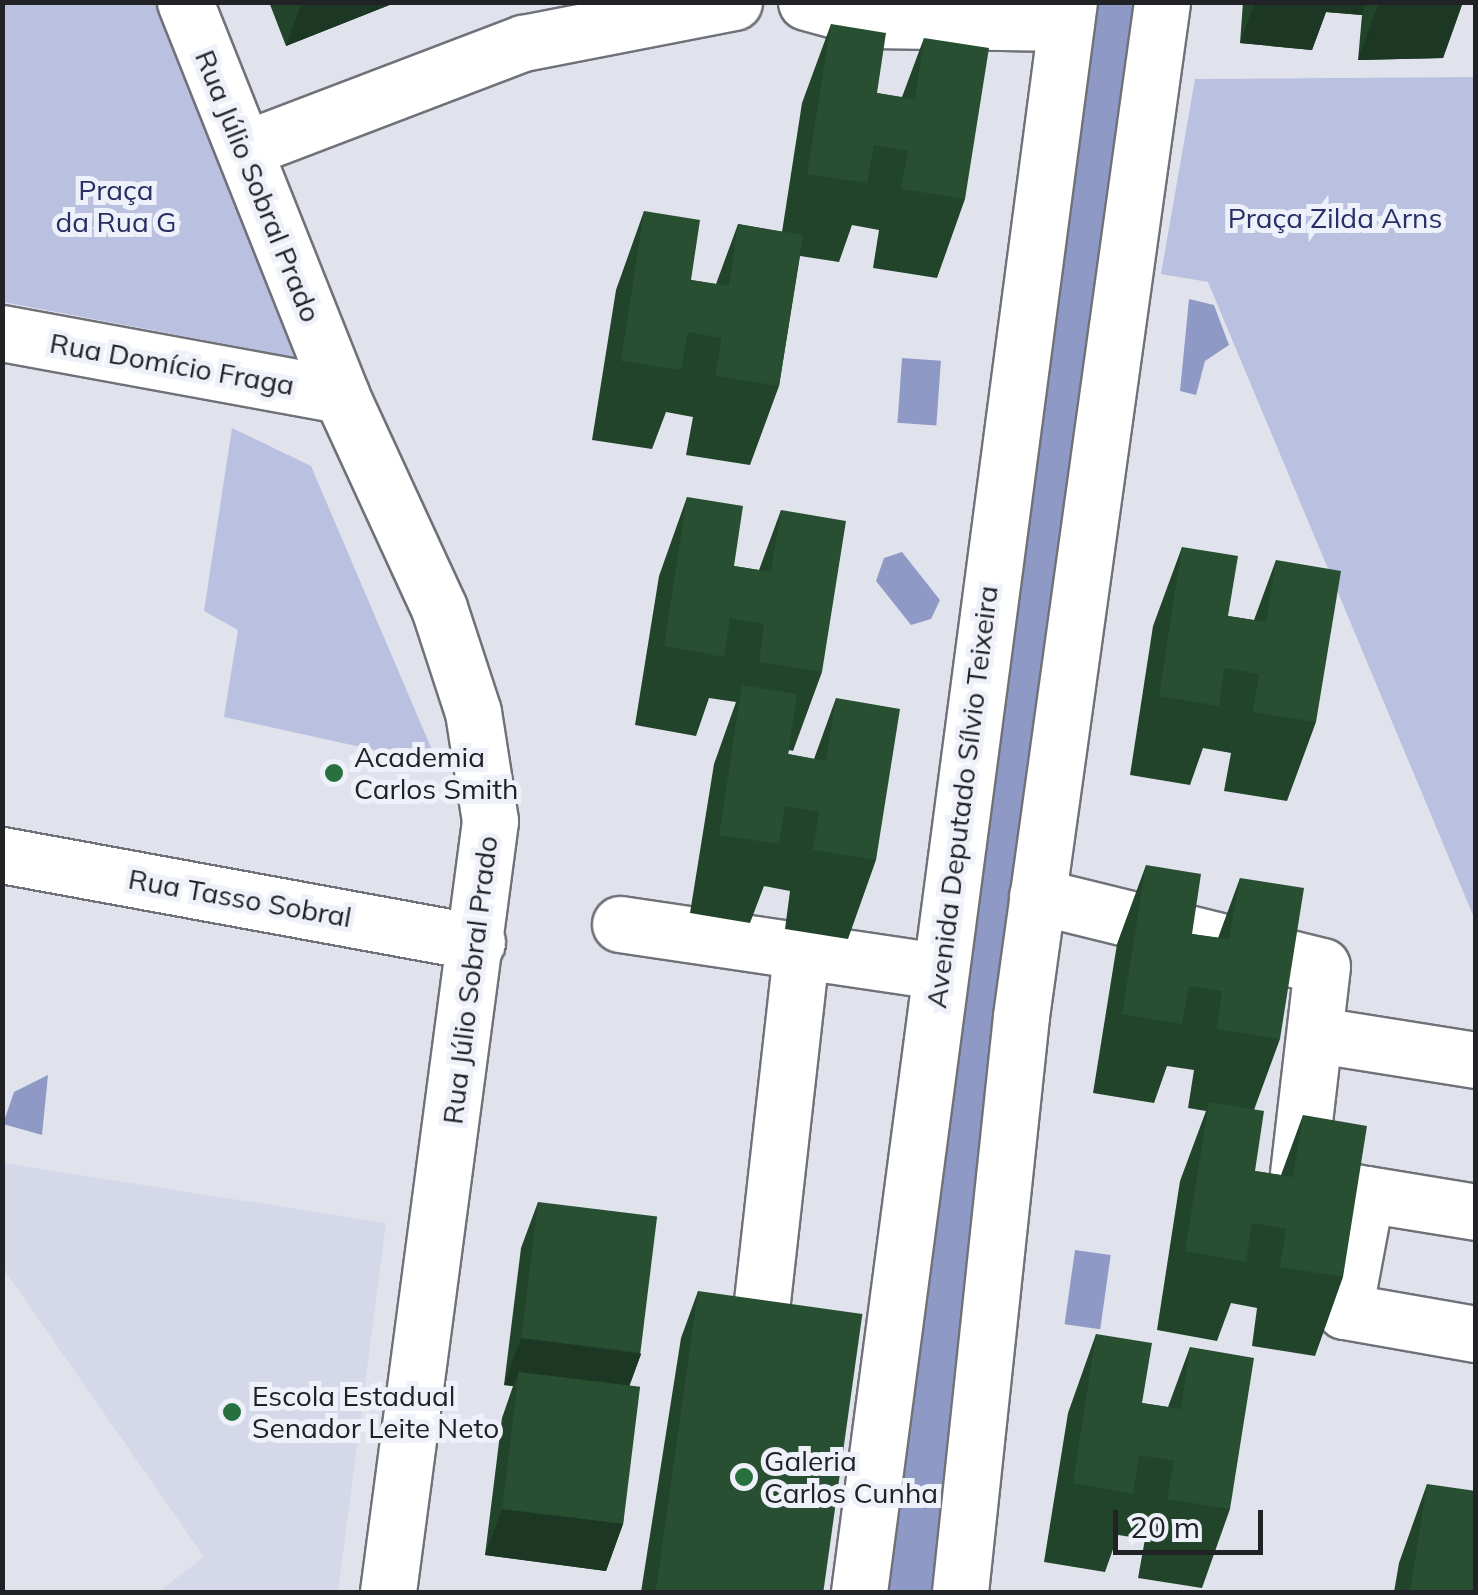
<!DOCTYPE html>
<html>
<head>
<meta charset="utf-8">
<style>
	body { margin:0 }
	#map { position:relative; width:1478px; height:1595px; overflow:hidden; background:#e1e3ec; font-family:Mulish,sans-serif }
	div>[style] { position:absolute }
	.built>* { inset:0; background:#d4d8e8 }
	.green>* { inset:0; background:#bac1e0 }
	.water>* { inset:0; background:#8f99c5; transform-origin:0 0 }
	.canal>* { height:52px; margin:-26px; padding:0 26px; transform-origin:26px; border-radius:26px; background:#8f99c5 }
	.roads { filter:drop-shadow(2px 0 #707179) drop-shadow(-2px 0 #707179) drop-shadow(0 2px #707179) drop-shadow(0 -2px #707179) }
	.minor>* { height:55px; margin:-27.5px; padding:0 27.5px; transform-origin:27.5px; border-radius:27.5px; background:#fff }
	.major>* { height:55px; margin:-27.5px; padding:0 27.5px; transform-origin:27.5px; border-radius:27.5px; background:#fff }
	.wall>* { inset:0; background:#22442b }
	.shaded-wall>* { inset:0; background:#1c3723 }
	.building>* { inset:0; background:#284f32; transform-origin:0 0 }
	.dots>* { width:28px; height:28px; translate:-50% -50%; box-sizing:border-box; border:5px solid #eef1f9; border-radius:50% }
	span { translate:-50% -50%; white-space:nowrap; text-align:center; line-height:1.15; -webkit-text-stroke:10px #eef1f9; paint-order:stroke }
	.street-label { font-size:28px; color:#212225 }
	.park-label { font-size:28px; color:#292f66 }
	.poi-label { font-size:28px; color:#212225 }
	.left { translate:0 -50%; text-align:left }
	.frame { position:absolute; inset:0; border:5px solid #212225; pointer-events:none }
	.scale { position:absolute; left:1113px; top:1510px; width:150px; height:45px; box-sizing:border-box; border:5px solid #212225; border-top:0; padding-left:12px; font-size:30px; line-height:35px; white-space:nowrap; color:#212225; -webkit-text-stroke:8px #eef1f9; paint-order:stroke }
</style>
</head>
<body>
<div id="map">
	<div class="built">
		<div style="clip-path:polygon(3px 1163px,386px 1223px,338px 1592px,158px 1592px,204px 1557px,3px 1268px)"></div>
	</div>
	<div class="green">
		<div style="clip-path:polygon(2px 3px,162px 3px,294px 357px,3px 302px)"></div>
		<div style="clip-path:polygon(1475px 77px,1475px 920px,1208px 282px,1161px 274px,1195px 79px)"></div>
		<div style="clip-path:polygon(232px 428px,311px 466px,438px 764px,224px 717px,238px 630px,204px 611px)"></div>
	</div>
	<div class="water">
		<div style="clip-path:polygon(1189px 299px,1214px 305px,1229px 345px,1205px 361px,1196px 395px,1180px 391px)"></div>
		<div style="left:902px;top:358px;width:39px;height:65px;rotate:4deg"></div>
		<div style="clip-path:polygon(902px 552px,940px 600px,931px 619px,911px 625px,876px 581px,884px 558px)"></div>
		<div style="clip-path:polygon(48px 1075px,42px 1135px,3px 1124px,14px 1092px)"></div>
		<div style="left:1075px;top:1250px;width:36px;height:75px;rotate:8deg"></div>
	</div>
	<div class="canal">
		<div style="left:907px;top:1592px;width:1605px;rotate:-82.19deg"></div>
	</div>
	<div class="roads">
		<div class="minor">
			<div style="left:185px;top:2px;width:423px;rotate:68.3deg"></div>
			<div style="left:341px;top:395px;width:234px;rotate:65.3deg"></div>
			<div style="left:439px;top:608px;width:109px;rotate:71.9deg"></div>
			<div style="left:473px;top:712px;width:110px;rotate:81.1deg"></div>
			<div style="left:490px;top:821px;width:778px;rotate:97.54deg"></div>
			<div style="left:806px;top:2px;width:68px;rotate:15.3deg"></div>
			<div style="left:872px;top:20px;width:194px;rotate:0.9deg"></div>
			<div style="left:245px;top:149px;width:298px;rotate:-20.9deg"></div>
			<div style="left:523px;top:43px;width:215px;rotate:-11deg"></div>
			<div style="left:2px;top:333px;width:345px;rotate:10.4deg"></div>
			<div style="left:2px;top:855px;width:483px;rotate:10.4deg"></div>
			<div style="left:1037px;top:896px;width:293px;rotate:13.8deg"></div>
			<div style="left:1322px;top:966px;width:216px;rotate:96.6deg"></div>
			<div style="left:1297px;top:1181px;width:70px;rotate:10.7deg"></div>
			<div style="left:1366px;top:1194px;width:119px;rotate:100.6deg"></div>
			<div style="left:1344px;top:1311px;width:134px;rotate:9.9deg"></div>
			<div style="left:620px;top:924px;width:323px;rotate:8.4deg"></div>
			<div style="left:1318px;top:1035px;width:160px;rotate:9deg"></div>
			<div style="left:1366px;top:1194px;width:111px;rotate:9.3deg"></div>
			<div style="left:762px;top:1301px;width:352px;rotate:-83.6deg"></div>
		</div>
		<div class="major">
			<div style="left:859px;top:1592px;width:1604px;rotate:-82.48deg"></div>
			<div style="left:960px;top:1592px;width:579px;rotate:-83.95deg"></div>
			<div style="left:1021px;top:1016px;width:1024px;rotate:-82.08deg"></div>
		</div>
	</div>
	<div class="wall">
		<div style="clip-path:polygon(269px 2px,397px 2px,286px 46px)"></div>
		<div style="clip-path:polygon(1243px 2px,1463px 2px,1443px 58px,1358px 60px,1362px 15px,1326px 12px,1312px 50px,1240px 43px)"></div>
		<div style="clip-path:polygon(831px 24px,877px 93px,902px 97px,924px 38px,965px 199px,937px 278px,873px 268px,879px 230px,852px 225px,839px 262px,800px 256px,779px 386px,750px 465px,686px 455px,693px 417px,666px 412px,652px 449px,592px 440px,616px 290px,644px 211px,691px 280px,716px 284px,738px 224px,782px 232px,802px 103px)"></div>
		<div style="clip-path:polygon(687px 497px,734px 566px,759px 570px,781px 510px,822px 672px,793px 751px,789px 750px,788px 754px,814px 759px,836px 698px,876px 860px,848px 939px,785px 929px,790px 891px,764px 886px,750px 923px,690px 913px,714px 764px,736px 702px,709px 698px,696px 736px,635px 725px,659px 576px)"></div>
		<div style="clip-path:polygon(1182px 547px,1228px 616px,1254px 620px,1276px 560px,1316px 722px,1287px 801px,1224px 791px,1231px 753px,1203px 748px,1190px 785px,1130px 775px,1153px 626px)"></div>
		<div style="clip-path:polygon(1146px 865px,1192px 934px,1218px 938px,1240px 878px,1280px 1039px,1254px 1110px,1255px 1171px,1281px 1175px,1303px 1115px,1343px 1277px,1315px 1356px,1252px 1346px,1257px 1308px,1231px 1303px,1217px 1341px,1157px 1330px,1180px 1181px,1206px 1111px,1188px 1108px,1194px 1070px,1167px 1066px,1154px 1103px,1093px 1093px,1117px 944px)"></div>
		<div style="clip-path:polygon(538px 1202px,641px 1354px,629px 1386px,623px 1524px,606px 1571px,485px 1555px,502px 1418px,513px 1386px,504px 1385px,521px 1248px)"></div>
		<div style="clip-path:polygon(698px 1291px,824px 1592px,641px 1592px,681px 1338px)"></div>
		<div style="clip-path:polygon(1096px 1334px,1142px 1403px,1168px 1407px,1190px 1347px,1230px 1509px,1202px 1588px,1138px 1578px,1145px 1539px,1118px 1535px,1105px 1572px,1044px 1562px,1068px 1413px)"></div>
		<div style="clip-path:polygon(1427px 1484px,1473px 1553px,1476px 1592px,1394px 1592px,1399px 1563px)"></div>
	</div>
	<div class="shaded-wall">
		<div style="clip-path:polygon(302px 2px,397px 2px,286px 46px)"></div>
		<div style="clip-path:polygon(1255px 2px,1366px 2px,1362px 15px,1326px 12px,1312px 50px,1240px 43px)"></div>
		<div style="clip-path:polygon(1379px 2px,1463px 2px,1443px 58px,1358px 60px)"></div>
		<div style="clip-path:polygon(521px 1338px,641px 1354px,624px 1401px,519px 1372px,513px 1386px,504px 1385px)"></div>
		<div style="clip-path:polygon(502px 1509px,623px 1524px,606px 1571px,485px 1555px)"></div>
	</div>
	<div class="building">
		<div style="clip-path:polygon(831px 24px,886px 33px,877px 93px,915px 100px,924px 38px,989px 48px,965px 199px,901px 189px,908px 151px,874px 145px,867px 183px,807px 174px)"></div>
		<div style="clip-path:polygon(644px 211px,700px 220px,691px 280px,729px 286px,738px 224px,803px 235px,779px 386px,715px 376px,722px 338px,688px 332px,681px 370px,621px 361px)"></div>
		<div style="clip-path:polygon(687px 497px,743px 506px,734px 566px,771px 572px,781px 510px,846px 521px,822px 672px,759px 662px,764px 624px,730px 618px,724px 657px,664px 646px)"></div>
		<div style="clip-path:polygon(1182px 547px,1238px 556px,1228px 616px,1266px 622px,1276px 560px,1341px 571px,1316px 722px,1253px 712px,1259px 674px,1224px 668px,1219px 706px,1159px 696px)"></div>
		<div style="clip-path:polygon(742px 685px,797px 694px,788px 754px,826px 761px,836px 698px,900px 709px,876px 860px,813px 850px,819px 812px,785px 806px,779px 844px,719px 835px)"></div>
		<div style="clip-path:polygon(1146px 865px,1201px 874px,1192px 934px,1229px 939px,1240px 878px,1304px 888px,1280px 1039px,1217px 1029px,1222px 991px,1189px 986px,1182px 1024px,1122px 1014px)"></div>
		<div style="clip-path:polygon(1209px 1102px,1264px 1111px,1255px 1171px,1293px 1177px,1303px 1115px,1367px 1126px,1343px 1277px,1280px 1267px,1286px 1229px,1252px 1223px,1246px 1262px,1185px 1251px)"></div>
		<div style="left:538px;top:1202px;width:120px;height:137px;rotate:7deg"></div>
		<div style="left:698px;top:1291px;width:166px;height:305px;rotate:8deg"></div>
		<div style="clip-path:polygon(1096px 1334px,1152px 1343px,1142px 1403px,1181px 1409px,1190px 1347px,1254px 1358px,1230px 1509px,1167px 1499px,1174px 1461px,1139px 1455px,1133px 1494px,1073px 1483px)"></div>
		<div style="left:519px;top:1372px;width:122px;height:138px;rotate:7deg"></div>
		<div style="clip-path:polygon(1427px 1484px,1476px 1491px,1476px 1538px,1473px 1553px,1476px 1553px,1476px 1592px,1410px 1592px)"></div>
	</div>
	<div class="dots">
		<div style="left:334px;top:773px;background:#28713f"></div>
		<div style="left:232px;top:1412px;background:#28713f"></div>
		<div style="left:744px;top:1477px;background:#28713f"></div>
	</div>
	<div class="street-label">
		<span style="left:258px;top:186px;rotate:68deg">Rua Júlio Sobral Prado</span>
		<span style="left:172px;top:364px;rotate:10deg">Rua Domício Fraga</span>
		<span style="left:962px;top:797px;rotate:-83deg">Avenida Deputado Sílvio Teixeira</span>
		<span style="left:240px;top:898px;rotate:10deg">Rua Tasso Sobral</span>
		<span style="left:470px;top:980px;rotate:-83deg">Rua Júlio Sobral Prado</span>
	</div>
	<div class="park-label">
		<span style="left:116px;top:206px">Praça<br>da Rua G</span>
		<span style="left:1335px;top:218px">Praça Zilda Arns</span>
	</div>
	<div class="poi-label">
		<span class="left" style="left:354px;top:773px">Academia<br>Carlos Smith</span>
		<span class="left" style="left:252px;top:1412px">Escola Estadual<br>Senador Leite Neto</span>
		<span class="left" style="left:764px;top:1477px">Galeria<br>Carlos Cunha</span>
	</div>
	<div class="frame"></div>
	<div class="scale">20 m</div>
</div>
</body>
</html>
